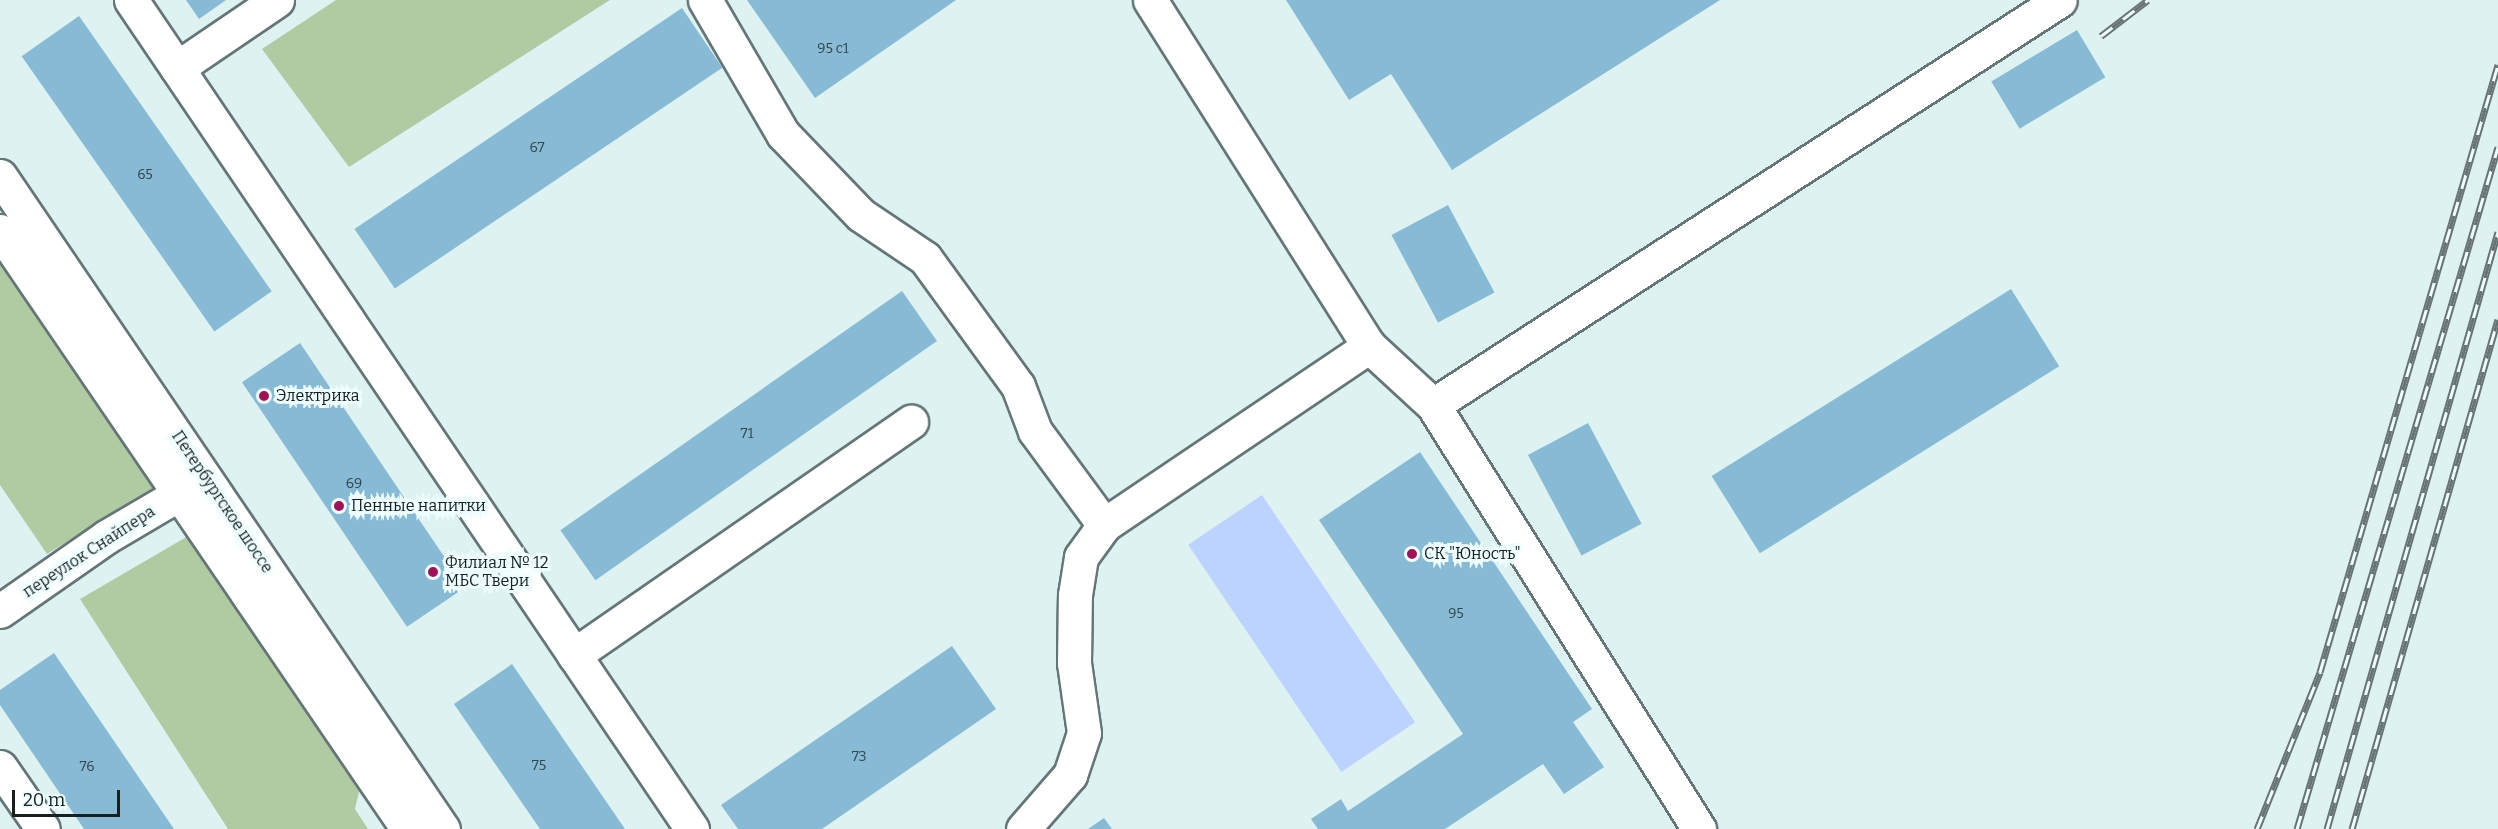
<!DOCTYPE html>
<html>
<head>
<meta charset="utf-8">
<style>
	body { margin:0 }
	#map { position:relative; width:2498px; height:829px; overflow:hidden; background:#def2f2; font-family:Bitter,serif }
	div>[style] { position:absolute }
	.green>* { inset:0; background:#b0cba2 }
	.water>* { inset:0; background:#bdd3ff; transform-origin:0 0 }
	.building>* { inset:0; background:#87bad4; transform-origin:0 0 }
	.roads { filter:drop-shadow(2px 0 #647677) drop-shadow(-2px 0 #647677) drop-shadow(0 2px #647677) drop-shadow(0 -2px #647677) }
	.minor>* { height:33px; margin:-16.5px; padding:0 16.5px; transform-origin:16.5px; border-radius:16.5px; background:#fff }
	.major>* { height:33px; margin:-16.5px; padding:0 16.5px; transform-origin:16.5px; border-radius:16.5px; background:#fff }
	.rail>* { height:7px; margin-top:-3.5px; transform-origin:0; background:repeating-linear-gradient(90deg,#eefeff 0 14px,#687474 0 28px); box-sizing:border-box; border-block:2px solid #687474 }
	.dots>* { width:16px; height:16px; translate:-50% -50%; box-sizing:border-box; border:3px solid #eefeff; border-radius:50% }
	span { translate:-50% -50%; white-space:nowrap; text-align:center; line-height:1.15; -webkit-text-stroke:6px #eefeff; paint-order:stroke }
	.number-label { font-size:14px; color:#34464c }
	.number-label span { -webkit-text-stroke-width:0 }
	.poi-label { font-size:16px; color:#181f1f }
	.left { translate:0 -50%; text-align:left }
	.street-label { font-size:16px; color:#181f1f }
	.scale { position:absolute; left:12px; top:790px; width:108px; height:27px; box-sizing:border-box; border:3px solid #181f1f; border-top:0; padding-left:8px; font-size:18px; line-height:21px; white-space:nowrap; color:#181f1f; -webkit-text-stroke:4px #eefeff; paint-order:stroke }
</style>
</head>
<body>
<div id="map">
	<div class="green">
		<div style="clip-path:polygon(336px 0,610px 0,349px 167px,262px 49px)"></div>
		<div style="clip-path:polygon(0 263px,154px 489px,47px 554px,0 485px)"></div>
		<div style="clip-path:polygon(195px 532px,362px 779px,355px 809px,368px 829px,228px 829px,80px 599px)"></div>
	</div>
	<div class="water">
		<div style="left:1262px;top:495px;width:274px;height:89px;rotate:56deg"></div>
	</div>
	<div class="building">
		<div style="clip-path:polygon(186px 0,226px 0,199px 19px)"></div>
		<div style="clip-path:polygon(747px 0,956px 0,815px 98px)"></div>
		<div style="clip-path:polygon(1286px 0,1720px 0,1452px 170px,1391px 74px,1349px 100px)"></div>
		<div style="left:682px;top:8px;width:72px;height:395px;rotate:56deg"></div>
		<div style="left:79px;top:16px;width:336px;height:70px;rotate:55deg"></div>
		<div style="left:2077px;top:30px;width:55px;height:100px;rotate:59deg"></div>
		<div style="left:1448px;top:205px;width:99px;height:64px;rotate:62deg"></div>
		<div style="left:2011px;top:289px;width:91px;height:353px;rotate:58deg"></div>
		<div style="left:902px;top:291px;width:61px;height:417px;rotate:55deg"></div>
		<div style="left:300px;top:343px;width:295px;height:70px;rotate:56deg"></div>
		<div style="left:1588px;top:423px;width:114px;height:68px;rotate:62deg"></div>
		<div style="clip-path:polygon(1420px 452px,1592px 709px,1573px 722px,1604px 767px,1564px 794px,1543px 764px,1445px 829px,1318px 829px,1311px 819px,1341px 799px,1348px 811px,1463px 734px,1319px 520px)"></div>
		<div style="clip-path:polygon(952px 646px,996px 709px,822px 829px,738px 829px,721px 805px)"></div>
		<div style="clip-path:polygon(54px 653px,174px 829px,84px 829px,0 705px,0 690px)"></div>
		<div style="clip-path:polygon(512px 664px,625px 829px,540px 829px,454px 704px)"></div>
		<div style="clip-path:polygon(1104px 818px,1112px 829px,1088px 829px)"></div>
	</div>
	<div class="roads">
		<div class="minor">
			<div style="left:131px;top:0;width:1001px;rotate:55.91deg"></div>
			<div style="left:705px;top:0;width:155px;rotate:59.8deg"></div>
			<div style="left:783px;top:134px;width:112px;rotate:46.1deg"></div>
			<div style="left:861px;top:215px;width:77px;rotate:33.9deg"></div>
			<div style="left:925px;top:258px;width:158px;rotate:54deg"></div>
			<div style="left:1018px;top:386px;width:48px;rotate:69.3deg"></div>
			<div style="left:1035px;top:431px;width:117px;rotate:53.7deg"></div>
			<div style="left:1150px;top:0;width:409px;rotate:57.7deg"></div>
			<div style="left:1369px;top:346px;width:87px;rotate:42.7deg"></div>
			<div style="left:1433px;top:405px;width:501px;rotate:57.9deg"></div>
			<div style="left:177px;top:68px;width:121px;rotate:-34.2deg"></div>
			<div style="left:1433px;top:405px;width:746px;rotate:-32.86deg"></div>
			<div style="left:0;top:611px;width:129px;rotate:-34.9deg"></div>
			<div style="left:106px;top:537px;width:85px;rotate:-30.5deg"></div>
			<div style="left:574px;top:655px;width:410px;rotate:-34.7deg"></div>
			<div style="left:0;top:767px;width:75px;rotate:55.3deg"></div>
			<div style="left:1023px;top:829px;width:72px;rotate:-49deg"></div>
			<div style="left:1070px;top:775px;width:44px;rotate:-71.6deg"></div>
			<div style="left:1084px;top:733px;width:71px;rotate:-98.1deg"></div>
			<div style="left:1074px;top:663px;width:68px;rotate:-89.2deg"></div>
			<div style="left:1075px;top:595px;width:38px;rotate:-81deg"></div>
			<div style="left:1081px;top:557px;width:39px;rotate:-54deg"></div>
			<div style="left:1104px;top:525px;width:320px;rotate:-34deg"></div>
		</div>
		<div class="major">
			<div style="left:0;top:176px;width:789px;rotate:55.85deg"></div>
			<div style="left:0;top:231px;width:724px;rotate:55.7deg"></div>
		</div>
	</div>
	<div class="rail">
		<div style="left:2101px;top:36px;width:59px;rotate:-37.5deg"></div>
		<div style="left:2257px;top:829px;width:169px;rotate:-68.1deg"></div>
		<div style="left:2320px;top:672px;width:633px;rotate:-73.66deg"></div>
		<div style="left:2297px;top:829px;width:711px;rotate:-73.58deg"></div>
		<div style="left:2327px;top:829px;width:621px;rotate:-74.02deg"></div>
		<div style="left:2352px;top:829px;width:530px;rotate:-74.02deg"></div>
	</div>
	<div class="dots">
		<div style="left:264px;top:396px;background:#a21155"></div>
		<div style="left:339px;top:506px;background:#a21155"></div>
		<div style="left:1412px;top:554px;background:#a21155"></div>
		<div style="left:433px;top:572px;background:#a21155"></div>
	</div>
	<div class="number-label">
		<span style="left:833px;top:49px">95 с1</span>
		<span style="left:537px;top:148px">67</span>
		<span style="left:145px;top:175px">65</span>
		<span style="left:747px;top:434px">71</span>
		<span style="left:354px;top:484px">69</span>
		<span style="left:1456px;top:614px">95</span>
		<span style="left:859px;top:757px">73</span>
		<span style="left:539px;top:766px">75</span>
		<span style="left:87px;top:767px">76</span>
	</div>
	<div class="poi-label">
		<span class="left" style="left:276px;top:396px">Электрика</span>
		<span class="left" style="left:351px;top:506px">Пенные напитки</span>
		<span class="left" style="left:1424px;top:554px">СК "Юность"</span>
		<span class="left" style="left:445px;top:572px">Филиал № 12<br>МБС Твери</span>
	</div>
	<div class="street-label">
		<span style="left:222px;top:502px;rotate:56deg">Петербургское шоссе</span>
		<span style="left:89px;top:552px;rotate:-33deg">переулок Снайпера</span>
	</div>
	<div class="scale">20 m</div>
</div>
</body>
</html>
